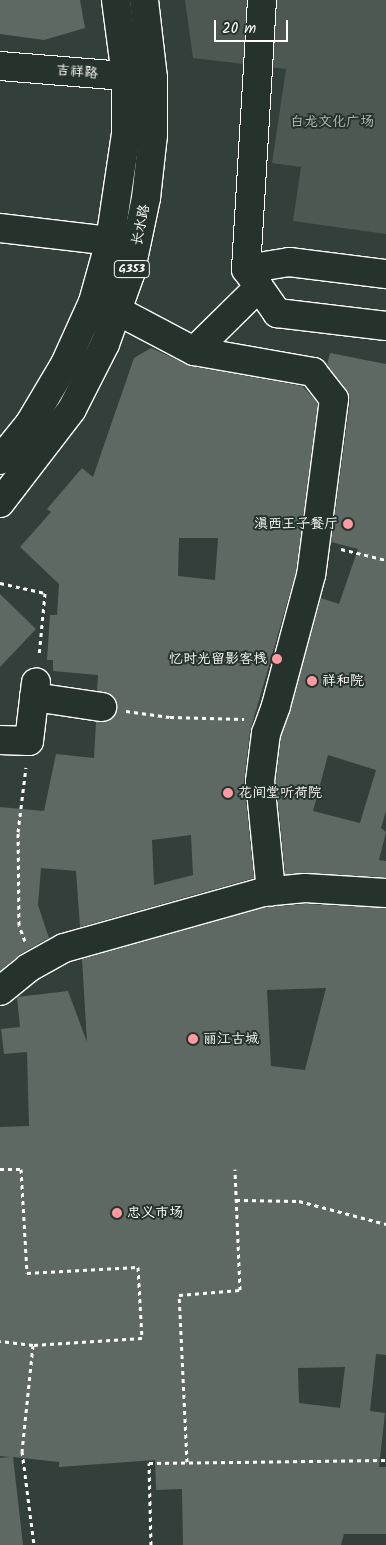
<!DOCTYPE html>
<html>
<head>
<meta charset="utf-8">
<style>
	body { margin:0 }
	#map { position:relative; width:386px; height:1545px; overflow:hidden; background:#333f3a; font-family:Kalam,"LXGW WenKai TC",sans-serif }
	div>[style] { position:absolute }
	.green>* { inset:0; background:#4d5853 }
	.building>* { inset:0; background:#5f6964 }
	.path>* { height:3px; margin-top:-1.5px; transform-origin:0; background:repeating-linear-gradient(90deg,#fff 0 4px,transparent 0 8px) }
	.roads { filter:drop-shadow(1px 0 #fff) drop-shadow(-1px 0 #fff) drop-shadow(0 1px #fff) drop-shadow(0 -1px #fff) }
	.minor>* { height:28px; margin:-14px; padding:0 14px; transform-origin:14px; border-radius:14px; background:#26332d }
	.highway>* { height:28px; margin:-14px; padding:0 14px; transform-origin:14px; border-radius:14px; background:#26332d }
	.dots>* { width:14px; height:14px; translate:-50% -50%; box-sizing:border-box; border:2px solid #26332d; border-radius:50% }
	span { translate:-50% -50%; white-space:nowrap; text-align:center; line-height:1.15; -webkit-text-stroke:4px #26332d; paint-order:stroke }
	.shield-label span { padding:1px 4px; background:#26332d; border:1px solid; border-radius:4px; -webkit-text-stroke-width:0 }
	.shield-label { font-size:12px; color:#fff; font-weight:700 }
	.street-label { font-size:14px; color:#fff }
	.park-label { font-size:14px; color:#b8bcba }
	.poi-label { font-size:14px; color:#fff }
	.right { translate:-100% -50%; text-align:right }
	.left { translate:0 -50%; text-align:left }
	.scale { position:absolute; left:214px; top:20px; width:74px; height:22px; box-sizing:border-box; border:2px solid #fff; border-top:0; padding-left:6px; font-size:15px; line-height:18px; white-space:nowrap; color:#fff; -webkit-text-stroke:4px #26332d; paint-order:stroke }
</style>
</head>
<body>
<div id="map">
	<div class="green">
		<div style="clip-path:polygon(185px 0,386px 0,386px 234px,293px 221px,301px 167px,272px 163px,286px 69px,193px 58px)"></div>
	</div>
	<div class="building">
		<div style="clip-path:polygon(0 0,80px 0,85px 28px,44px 40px,0 34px)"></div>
		<div style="clip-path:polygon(evenodd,151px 348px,191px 366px,302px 386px,318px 403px,296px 572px,250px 731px,244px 782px,254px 878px,80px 927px,76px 871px,41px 868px,38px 905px,49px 938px,20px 954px,0 971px,0 807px,44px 811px,56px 754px,94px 758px,96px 722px,108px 721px,117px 709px,112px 695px,97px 691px,98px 675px,53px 671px,53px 660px,47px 660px,50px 615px,57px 615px,59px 584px,20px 547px,51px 512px,47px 509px,82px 468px,93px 477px,134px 358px,151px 348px,179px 538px,218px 538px,215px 580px,178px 576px,179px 538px,151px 348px,191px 835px,193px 875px,154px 885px,152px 840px,191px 835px)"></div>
		<div style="clip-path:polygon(evenodd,330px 353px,386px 364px,386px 811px,381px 828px,386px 832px,379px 860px,386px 861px,386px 877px,285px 874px,276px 781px,281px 737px,321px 598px,339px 604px,358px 549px,331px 542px,350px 401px,346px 389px,327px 365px,330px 353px,328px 755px,376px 770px,360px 823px,313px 811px,328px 755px)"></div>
		<div style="clip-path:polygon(0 594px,36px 629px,0 667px)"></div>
		<div style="clip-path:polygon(evenodd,305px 904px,386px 908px,386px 1355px,376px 1354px,370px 1411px,385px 1413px,379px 1467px,386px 1467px,386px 1534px,344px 1534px,341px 1545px,183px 1545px,182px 1489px,156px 1490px,155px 1460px,59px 1467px,59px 1462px,13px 1457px,23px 1545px,0 1545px,0 1458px,10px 1457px,0 1456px,0 1127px,29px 1126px,27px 1052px,4px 1054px,1px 1029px,20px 1027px,17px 997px,68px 991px,87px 1042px,82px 959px,266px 907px,305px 904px,326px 988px,305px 1070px,271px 1066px,267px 990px,326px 988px,305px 904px,345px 1367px,340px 1408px,299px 1403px,298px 1368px,345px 1367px)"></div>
	</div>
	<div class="path">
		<div style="left:341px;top:549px;width:46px;rotate:13.7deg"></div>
		<div style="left:0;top:583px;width:46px;rotate:12.5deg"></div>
		<div style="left:45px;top:593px;width:63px;rotate:95.4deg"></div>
		<div style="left:126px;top:711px;width:44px;rotate:7.8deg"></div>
		<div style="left:170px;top:717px;width:74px;rotate:1.5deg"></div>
		<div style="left:25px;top:941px;width:17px;rotate:-111deg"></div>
		<div style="left:19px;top:925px;width:93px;rotate:-90.6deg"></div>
		<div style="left:18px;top:832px;width:65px;rotate:-83deg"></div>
		<div style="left:0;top:1169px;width:21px"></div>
		<div style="left:21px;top:1169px;width:104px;rotate:86.7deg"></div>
		<div style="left:27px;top:1273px;width:111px;rotate:-3.1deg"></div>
		<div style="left:138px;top:1267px;width:71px;rotate:86.8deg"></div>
		<div style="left:142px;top:1338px;width:109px;rotate:176.3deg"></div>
		<div style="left:33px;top:1345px;width:33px;rotate:-173deg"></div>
		<div style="left:236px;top:1200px;width:63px;rotate:0.9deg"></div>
		<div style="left:299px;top:1201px;width:90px;rotate:14.8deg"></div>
		<div style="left:33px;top:1345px;width:107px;rotate:95.9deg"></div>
		<div style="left:22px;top:1451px;width:95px;rotate:82.7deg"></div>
		<div style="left:187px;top:1462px;width:167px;rotate:-92.7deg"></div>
		<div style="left:179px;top:1295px;width:61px;rotate:-4.7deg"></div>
		<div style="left:240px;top:1290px;width:121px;rotate:-92.4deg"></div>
		<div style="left:151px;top:1545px;width:82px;rotate:-91.4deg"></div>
		<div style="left:149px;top:1463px;width:237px;rotate:-0.7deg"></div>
	</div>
	<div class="roads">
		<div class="minor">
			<div style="left:0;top:66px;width:149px;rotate:4.6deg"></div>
			<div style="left:0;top:228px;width:111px;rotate:6.7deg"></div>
			<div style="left:246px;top:269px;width:44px;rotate:-9.2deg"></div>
			<div style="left:289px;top:262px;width:98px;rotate:7.1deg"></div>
			<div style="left:259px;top:287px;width:32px;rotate:55deg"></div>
			<div style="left:277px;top:313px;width:110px;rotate:6.8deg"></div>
			<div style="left:118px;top:311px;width:86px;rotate:27.8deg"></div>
			<div style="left:194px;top:351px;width:121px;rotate:10deg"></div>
			<div style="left:313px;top:372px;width:34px;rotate:52deg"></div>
			<div style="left:334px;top:399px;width:177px;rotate:97.4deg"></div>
			<div style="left:311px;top:575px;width:136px;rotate:105deg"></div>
			<div style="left:276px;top:706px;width:29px;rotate:110deg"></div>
			<div style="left:266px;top:733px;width:48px;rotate:97.1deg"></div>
			<div style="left:260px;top:781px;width:111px;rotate:84.3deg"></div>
			<div style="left:194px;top:351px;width:91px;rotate:-44.6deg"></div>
			<div style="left:259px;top:287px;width:22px;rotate:-126deg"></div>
			<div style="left:246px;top:269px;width:269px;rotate:-86.6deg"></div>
			<div style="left:34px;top:697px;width:69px;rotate:8.4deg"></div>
			<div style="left:0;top:740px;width:29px;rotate:2deg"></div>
			<div style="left:29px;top:741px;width:59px;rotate:-83.2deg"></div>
			<div style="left:0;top:991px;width:36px;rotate:-39deg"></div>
			<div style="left:28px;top:968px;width:41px;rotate:-29.1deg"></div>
			<div style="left:64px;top:948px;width:207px;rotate:-15.7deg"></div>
			<div style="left:263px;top:892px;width:42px;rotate:-5.4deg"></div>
			<div style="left:305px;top:888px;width:81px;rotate:3.5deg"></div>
		</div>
		<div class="highway">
			<div style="left:0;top:460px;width:48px;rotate:-51deg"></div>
			<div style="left:30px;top:423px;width:69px;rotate:-59.3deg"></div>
			<div style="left:65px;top:364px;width:68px;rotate:-65.7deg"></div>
			<div style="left:93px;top:302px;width:63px;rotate:-74.4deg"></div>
			<div style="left:110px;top:241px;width:108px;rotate:-81.5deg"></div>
			<div style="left:126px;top:134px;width:58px;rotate:-90deg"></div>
			<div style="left:126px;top:76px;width:77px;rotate:-97.5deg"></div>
			<div style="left:0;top:503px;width:118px;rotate:-52.5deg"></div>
			<div style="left:72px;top:409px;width:73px;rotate:-63.1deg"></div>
			<div style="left:105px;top:344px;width:74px;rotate:-70.3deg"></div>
			<div style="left:130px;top:274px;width:78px;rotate:-78.1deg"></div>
			<div style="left:146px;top:198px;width:63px;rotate:-83.7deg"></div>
			<div style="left:153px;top:135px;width:57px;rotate:-90deg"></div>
			<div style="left:153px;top:78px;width:79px;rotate:-96.6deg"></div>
		</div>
	</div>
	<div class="dots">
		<div style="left:348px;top:524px;background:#ff9aa2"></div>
		<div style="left:277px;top:659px;background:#ff9aa2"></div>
		<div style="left:312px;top:681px;background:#ff9aa2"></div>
		<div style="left:228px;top:793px;background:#ff9aa2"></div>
		<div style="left:193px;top:1039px;background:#ff9aa2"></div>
		<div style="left:117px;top:1213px;background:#ff9aa2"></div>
	</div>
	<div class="shield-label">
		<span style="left:132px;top:269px">G353</span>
	</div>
	<div class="street-label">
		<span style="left:77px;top:72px;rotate:5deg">吉祥路</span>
		<span style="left:141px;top:225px;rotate:-79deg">长水路</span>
	</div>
	<div class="park-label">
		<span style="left:332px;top:122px">白龙文化广场</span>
	</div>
	<div class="poi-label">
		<span class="right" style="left:338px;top:524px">滇西王子餐厅</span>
		<span class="right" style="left:267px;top:659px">忆时光留影客栈</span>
		<span class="left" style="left:322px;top:681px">祥和院</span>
		<span class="left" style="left:238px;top:793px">花间堂听荷院</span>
		<span class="left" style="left:203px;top:1039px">丽江古城</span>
		<span class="left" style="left:127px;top:1213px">忠义市场</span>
	</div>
	<div class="scale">20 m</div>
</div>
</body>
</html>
